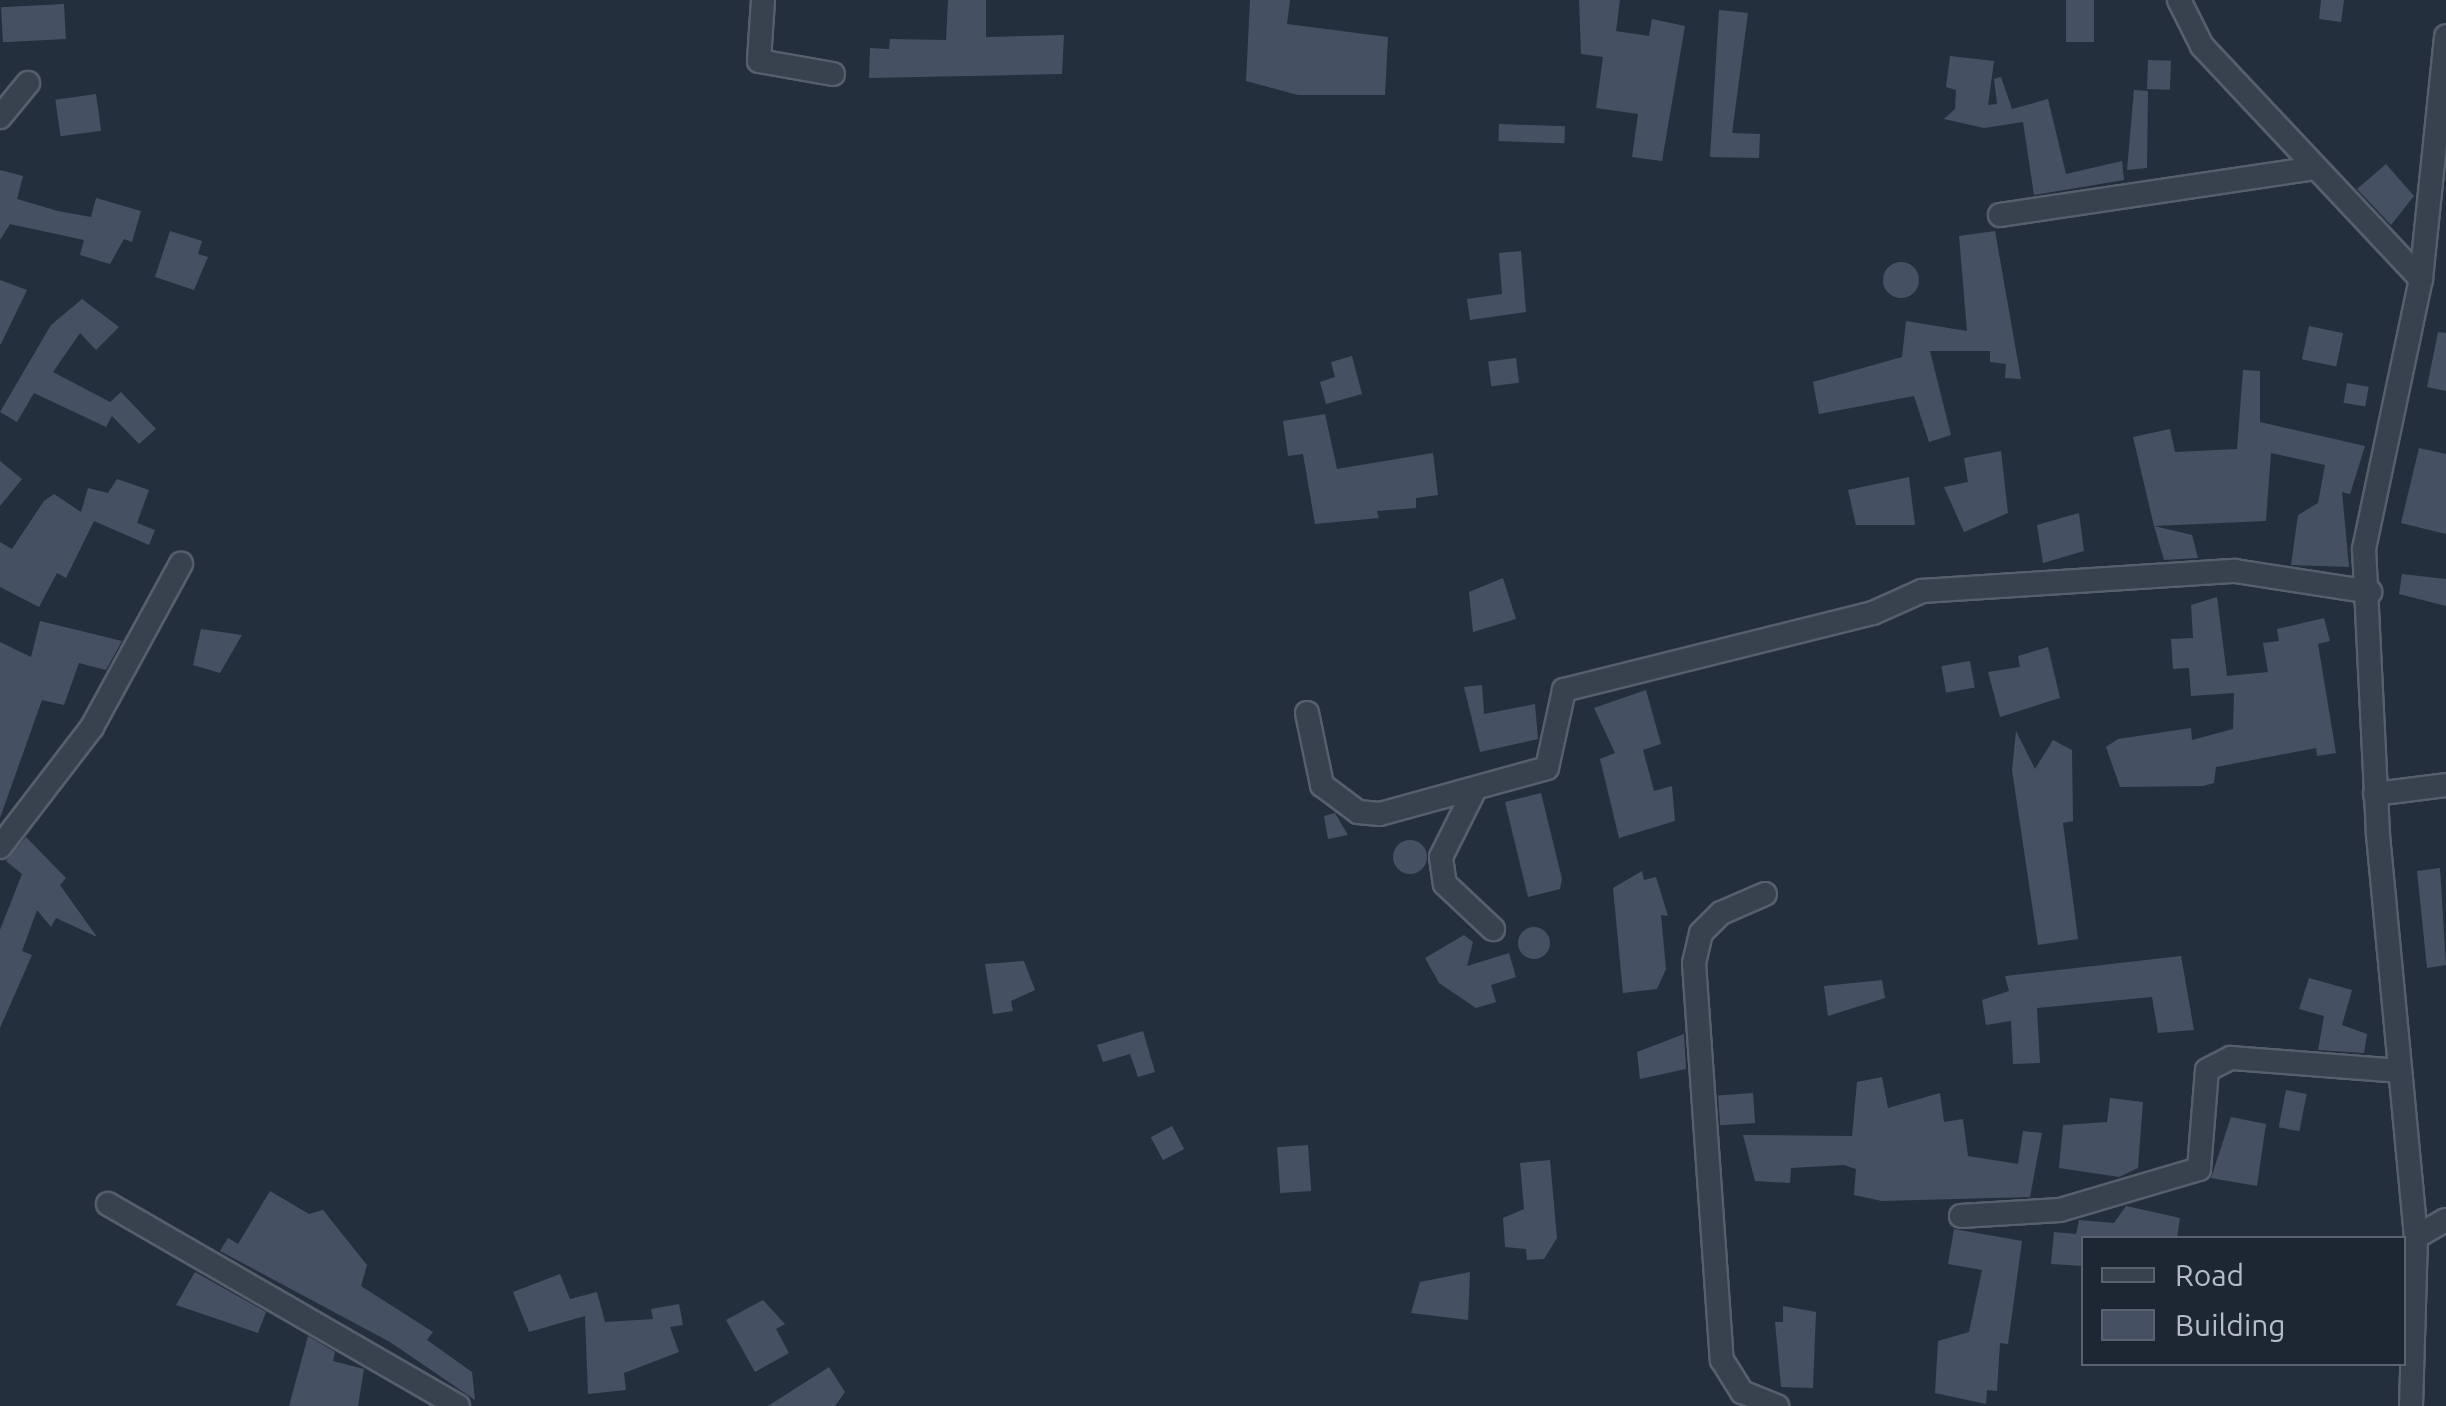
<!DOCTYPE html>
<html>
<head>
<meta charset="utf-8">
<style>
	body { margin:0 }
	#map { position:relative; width:2446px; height:1406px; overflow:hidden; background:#242f3e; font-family:Ubuntu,sans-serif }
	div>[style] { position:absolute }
	.building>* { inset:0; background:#455162; transform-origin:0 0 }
	.round { border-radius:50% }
	.roads { filter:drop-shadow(2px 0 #565f6c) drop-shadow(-2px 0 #565f6c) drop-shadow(0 2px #565f6c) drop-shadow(0 -2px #565f6c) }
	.minor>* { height:22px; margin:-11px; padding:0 11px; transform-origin:11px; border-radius:11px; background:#38414e }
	span { translate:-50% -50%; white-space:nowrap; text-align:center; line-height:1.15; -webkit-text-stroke:9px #1d2633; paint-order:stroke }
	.legend { position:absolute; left:2081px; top:1236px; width:325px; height:130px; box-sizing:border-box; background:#1d2633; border:2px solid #59626f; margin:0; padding:12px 18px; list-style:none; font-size:30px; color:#b4bcc9 }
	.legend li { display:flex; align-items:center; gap:20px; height:50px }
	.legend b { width:50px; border:2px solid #59626f }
</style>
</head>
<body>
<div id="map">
	<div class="building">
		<div style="clip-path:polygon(948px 0,986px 0,986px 37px,1064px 35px,1062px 74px,869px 78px,870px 48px,889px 49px,890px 39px,946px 40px)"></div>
		<div style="clip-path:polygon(1250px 0,1290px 0,1287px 24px,1388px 37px,1385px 95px,1298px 95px,1246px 81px)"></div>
		<div style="clip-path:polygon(1579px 0,1620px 0,1616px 31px,1649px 36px,1652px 19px,1685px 26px,1662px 161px,1632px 157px,1638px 114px,1596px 108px,1603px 57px,1581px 54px)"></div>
		<div style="left:2066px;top:0;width:28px;height:42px"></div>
		<div style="clip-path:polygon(2321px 0,2344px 0,2341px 22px,2319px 19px)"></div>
		<div style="left:64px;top:4px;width:35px;height:63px;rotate:87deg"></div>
		<div style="clip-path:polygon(1719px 10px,1748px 13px,1732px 133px,1760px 134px,1759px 158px,1710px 157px)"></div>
		<div style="clip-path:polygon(1950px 56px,1994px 61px,1988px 105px,1997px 104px,1994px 79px,2001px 77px,2012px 109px,2048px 99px,2066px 174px,2122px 161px,2124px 180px,2034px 195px,2023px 122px,1984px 128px,1944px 119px,1955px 109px,1956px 90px,1946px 87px)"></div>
		<div style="left:2148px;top:60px;width:23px;height:29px;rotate:2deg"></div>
		<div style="clip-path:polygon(2134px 90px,2148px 91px,2147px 168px,2127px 170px)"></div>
		<div style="left:96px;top:94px;width:37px;height:41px;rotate:82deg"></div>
		<div style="left:1499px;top:124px;width:66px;height:17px;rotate:2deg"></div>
		<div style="clip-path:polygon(2386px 164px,2414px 196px,2391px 225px,2357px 189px)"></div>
		<div style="clip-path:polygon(0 170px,23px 176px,17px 199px,58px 211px,91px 217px,96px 198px,141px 211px,132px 242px,124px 239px,110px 264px,80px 255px,84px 240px,10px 224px,0 240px)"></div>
		<div style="clip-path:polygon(170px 231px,202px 241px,198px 254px,208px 257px,194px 290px,155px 277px)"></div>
		<div style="clip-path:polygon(1995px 231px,2021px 379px,2005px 378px,2006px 364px,1990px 362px,1990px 351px,1930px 351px,1951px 435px,1929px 442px,1914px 396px,1819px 414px,1813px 382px,1902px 357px,1906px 321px,1967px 331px,1959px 236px)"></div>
		<div style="clip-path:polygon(1521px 251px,1526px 312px,1470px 320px,1467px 299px,1502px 294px,1499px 253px)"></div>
		<div class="round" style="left:1883px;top:262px;width:36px;height:36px"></div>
		<div style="clip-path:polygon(0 280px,27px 290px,1px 344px,0 344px)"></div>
		<div style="clip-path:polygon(82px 299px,119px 327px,96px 350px,80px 333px,53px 372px,110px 402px,121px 392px,156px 429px,139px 444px,112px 416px,106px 427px,34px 393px,17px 422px,0 412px,51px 325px)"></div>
		<div style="left:2309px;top:326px;width:35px;height:34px;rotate:12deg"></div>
		<div style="clip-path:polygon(2438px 332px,2446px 333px,2446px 391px,2427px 387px)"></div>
		<div style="clip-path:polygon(1352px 356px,1362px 394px,1326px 404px,1320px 382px,1335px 377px,1331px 362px)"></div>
		<div style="left:1516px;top:358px;width:25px;height:28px;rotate:83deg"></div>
		<div style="clip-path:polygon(2243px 370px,2260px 371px,2260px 422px,2365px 446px,2350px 494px,2342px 492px,2349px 567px,2291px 565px,2298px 515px,2318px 503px,2325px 465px,2271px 453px,2266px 521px,2154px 526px,2133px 437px,2170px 429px,2175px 452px,2237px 449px)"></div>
		<div style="left:2347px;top:383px;width:22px;height:20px;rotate:10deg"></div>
		<div style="clip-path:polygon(1325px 414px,1337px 469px,1433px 453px,1438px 495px,1416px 498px,1416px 508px,1377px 511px,1379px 518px,1315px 524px,1303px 454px,1288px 456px,1283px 421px)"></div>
		<div style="clip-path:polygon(2419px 448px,2446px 454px,2446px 534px,2401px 523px)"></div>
		<div style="clip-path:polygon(2001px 451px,2008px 513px,1964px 532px,1944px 487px,1968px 482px,1964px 458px)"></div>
		<div style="clip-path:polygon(0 461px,22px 479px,0 506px)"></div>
		<div style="clip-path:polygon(1909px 477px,1915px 525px,1856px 525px,1848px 490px)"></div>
		<div style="clip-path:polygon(117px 479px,149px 490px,137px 523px,155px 530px,149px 545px,94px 521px,66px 578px,57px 573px,39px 607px,0 587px,0 542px,12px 549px,44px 501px,54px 494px,81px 512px,88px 488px,108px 493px)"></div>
		<div style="clip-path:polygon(2079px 513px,2084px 551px,2043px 563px,2037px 525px)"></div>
		<div style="clip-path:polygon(2154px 526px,2192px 535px,2198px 558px,2164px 560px)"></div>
		<div style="clip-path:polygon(2402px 574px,2446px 579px,2446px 606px,2399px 594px)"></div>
		<div style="clip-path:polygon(1503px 578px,1516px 619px,1473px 632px,1469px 592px)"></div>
		<div style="clip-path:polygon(2217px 597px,2227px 676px,2268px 672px,2263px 643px,2279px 641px,2277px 629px,2324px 618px,2330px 641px,2318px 644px,2336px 753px,2317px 756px,2316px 748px,2216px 767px,2214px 783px,2203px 786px,2120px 787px,2106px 747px,2118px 739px,2191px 728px,2192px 740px,2233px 729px,2234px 693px,2191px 696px,2189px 668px,2173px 669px,2171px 639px,2193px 638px,2191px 605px)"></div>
		<div style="clip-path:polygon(40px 621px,122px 641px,106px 670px,79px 663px,64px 705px,42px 700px,0 818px,0 642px,31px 657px)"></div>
		<div style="clip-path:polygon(201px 629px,242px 635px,220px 673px,193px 665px)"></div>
		<div style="clip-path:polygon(2048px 647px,2060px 698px,2000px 717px,1988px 672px,2020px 667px,2018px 656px)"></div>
		<div style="left:1970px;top:661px;width:27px;height:29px;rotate:80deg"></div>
		<div style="clip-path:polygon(1482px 685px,1484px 714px,1535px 704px,1538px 739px,1480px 752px,1464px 687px)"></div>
		<div style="clip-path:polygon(1646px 690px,1661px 744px,1643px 750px,1654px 791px,1672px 786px,1675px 821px,1619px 838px,1600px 759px,1615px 753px,1594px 708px)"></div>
		<div style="clip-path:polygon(2016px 731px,2035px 769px,2053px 740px,2072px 750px,2073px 821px,2063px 823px,2078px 939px,2038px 945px,2012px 770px)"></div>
		<div style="clip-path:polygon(1541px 793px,1562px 879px,1560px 889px,1528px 897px,1505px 802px)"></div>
		<div style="clip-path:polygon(1335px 813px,1348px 835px,1328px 839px,1324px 816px)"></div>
		<div style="clip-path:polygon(26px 837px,66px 878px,60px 885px,97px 937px,56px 918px,51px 927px,37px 910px,22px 951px,32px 955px,0 1028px,0 930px,22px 874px,6px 861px)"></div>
		<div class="round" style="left:1393px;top:840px;width:34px;height:34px"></div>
		<div style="clip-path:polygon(2440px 868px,2446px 965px,2427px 968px,2417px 871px)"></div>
		<div style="clip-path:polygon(1642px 871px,1644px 880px,1656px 877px,1668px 916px,1661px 915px,1666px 969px,1657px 989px,1623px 993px,1613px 888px)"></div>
		<div class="round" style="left:1518px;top:927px;width:32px;height:32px"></div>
		<div style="clip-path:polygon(1464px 935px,1473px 942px,1467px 966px,1509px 953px,1516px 977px,1491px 985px,1496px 1002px,1476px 1008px,1439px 983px,1425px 958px)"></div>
		<div style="clip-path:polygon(2181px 956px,2194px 1030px,2158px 1033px,2152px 997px,2037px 1008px,2040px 1063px,2013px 1064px,2011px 1021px,1986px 1025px,1982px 1000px,2009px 991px,2005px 976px)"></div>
		<div style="clip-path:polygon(1024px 961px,1035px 990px,1011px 1001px,1013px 1011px,993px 1014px,985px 964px)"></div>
		<div style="clip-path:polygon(2309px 978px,2352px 990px,2342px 1025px,2367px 1034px,2364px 1053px,2318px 1050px,2324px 1016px,2299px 1009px)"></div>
		<div style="clip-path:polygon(1882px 980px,1885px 998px,1828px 1016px,1824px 986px)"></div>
		<div style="clip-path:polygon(1143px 1031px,1155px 1072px,1138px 1077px,1130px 1054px,1103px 1062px,1097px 1045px)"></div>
		<div style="clip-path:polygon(1684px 1034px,1686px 1069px,1640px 1079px,1637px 1052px)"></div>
		<div style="clip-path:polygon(1882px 1077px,1888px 1108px,1940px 1093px,1944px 1122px,1963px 1119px,1968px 1156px,2018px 1164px,2023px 1131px,2042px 1133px,2030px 1197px,1882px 1201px,1854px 1195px,1856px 1169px,1844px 1165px,1791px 1168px,1790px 1183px,1755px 1181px,1743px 1135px,1852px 1136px,1857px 1082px)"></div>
		<div style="left:2286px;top:1090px;width:21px;height:38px;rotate:11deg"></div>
		<div style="left:1753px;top:1093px;width:30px;height:35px;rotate:86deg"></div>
		<div style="clip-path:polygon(2110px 1098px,2143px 1102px,2138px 1168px,2119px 1177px,2059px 1168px,2063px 1125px,2107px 1122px)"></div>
		<div style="clip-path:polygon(2231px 1117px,2266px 1124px,2257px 1186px,2211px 1178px)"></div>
		<div style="left:1172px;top:1126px;width:26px;height:24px;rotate:62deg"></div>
		<div style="left:1308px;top:1145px;width:46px;height:31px;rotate:86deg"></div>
		<div style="clip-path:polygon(1550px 1160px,1557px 1238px,1544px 1259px,1527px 1260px,1526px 1249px,1505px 1247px,1503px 1218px,1524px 1209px,1520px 1163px)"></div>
		<div style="clip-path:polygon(270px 1191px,309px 1214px,323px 1210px,367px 1265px,361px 1286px,433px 1332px,427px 1340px,472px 1372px,475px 1400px,390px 1342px,220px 1251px,228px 1238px,238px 1244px)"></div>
		<div style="clip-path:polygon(2126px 1206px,2180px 1218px,2177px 1238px,2084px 1238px,2084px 1266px,2051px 1264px,2054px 1232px,2076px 1234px,2079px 1220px,2114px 1223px)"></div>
		<div style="clip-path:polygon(1954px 1229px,2022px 1241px,2008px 1344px,2000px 1343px,1997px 1391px,1987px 1390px,1986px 1404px,1935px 1393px,1938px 1341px,1969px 1332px,1982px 1270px,1948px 1264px)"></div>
		<div style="clip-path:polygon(195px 1272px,266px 1312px,258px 1333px,176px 1305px)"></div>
		<div style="clip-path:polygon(1470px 1272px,1468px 1320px,1411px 1313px,1420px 1282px)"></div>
		<div style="clip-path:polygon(560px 1274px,570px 1299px,597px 1292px,605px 1322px,653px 1319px,651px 1309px,679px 1304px,683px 1325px,670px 1327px,679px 1352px,624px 1373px,626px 1390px,588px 1394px,585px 1316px,529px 1332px,513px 1292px)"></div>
		<div style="clip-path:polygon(763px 1300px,785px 1324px,776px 1329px,789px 1353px,755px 1372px,726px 1320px)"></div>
		<div style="clip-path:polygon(1783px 1306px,1816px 1312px,1813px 1388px,1781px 1387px,1775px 1322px,1783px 1322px)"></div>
		<div style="clip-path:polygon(308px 1336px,335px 1352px,333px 1361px,364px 1369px,358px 1406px,289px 1406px)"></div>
		<div style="clip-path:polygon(829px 1367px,845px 1392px,835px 1406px,768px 1406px)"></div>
	</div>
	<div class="roads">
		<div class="minor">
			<div style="left:763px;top:0;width:61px;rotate:93.8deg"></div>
			<div style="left:759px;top:61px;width:75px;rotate:10deg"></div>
			<div style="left:2179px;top:0;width:51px;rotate:63.4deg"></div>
			<div style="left:2202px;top:46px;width:320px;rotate:46.8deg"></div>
			<div style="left:0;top:117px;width:44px;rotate:-50.5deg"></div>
			<div style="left:2000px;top:215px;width:312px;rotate:-8.5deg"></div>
			<div style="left:1307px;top:713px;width:74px;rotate:78.2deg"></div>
			<div style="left:1322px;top:785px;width:45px;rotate:36.9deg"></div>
			<div style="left:1358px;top:812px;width:22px;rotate:5deg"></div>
			<div style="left:1380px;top:814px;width:173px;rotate:-15.4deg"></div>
			<div style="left:1547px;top:768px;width:80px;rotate:-77.7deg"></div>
			<div style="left:1564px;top:690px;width:318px;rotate:-14deg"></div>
			<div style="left:1873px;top:613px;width:54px;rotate:-24.2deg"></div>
			<div style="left:1922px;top:591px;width:314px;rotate:-3.7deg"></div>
			<div style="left:2235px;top:571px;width:137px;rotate:8.8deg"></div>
			<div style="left:1475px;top:789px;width:76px;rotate:116.6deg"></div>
			<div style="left:1441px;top:857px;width:27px;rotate:82deg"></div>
			<div style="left:1445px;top:884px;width:66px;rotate:43.2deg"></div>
			<div style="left:2375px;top:794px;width:72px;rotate:-7.2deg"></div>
			<div style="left:0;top:847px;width:151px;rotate:-52.5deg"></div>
			<div style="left:92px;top:727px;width:186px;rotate:-61.4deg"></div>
			<div style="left:1765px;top:894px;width:48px;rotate:156.6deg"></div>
			<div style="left:1721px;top:913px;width:28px;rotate:135deg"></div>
			<div style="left:1701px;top:933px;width:31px;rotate:103deg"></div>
			<div style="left:1694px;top:963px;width:398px;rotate:86deg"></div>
			<div style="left:1722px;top:1360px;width:38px;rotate:58deg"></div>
			<div style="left:1742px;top:1392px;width:38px;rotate:22deg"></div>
			<div style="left:108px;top:1204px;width:404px;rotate:30deg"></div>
			<div style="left:1961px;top:1216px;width:99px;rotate:-3.5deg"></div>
			<div style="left:2060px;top:1210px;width:145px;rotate:-16.4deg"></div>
			<div style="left:2199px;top:1169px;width:99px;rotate:-85.4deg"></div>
			<div style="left:2207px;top:1070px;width:27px;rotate:-27deg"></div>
			<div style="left:2231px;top:1058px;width:169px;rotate:4.4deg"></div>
			<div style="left:2416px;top:1237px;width:34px;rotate:-30deg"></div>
			<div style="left:2411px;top:1406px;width:169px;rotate:-88.3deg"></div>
			<div style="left:2416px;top:1237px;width:405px;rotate:-95.4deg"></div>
			<div style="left:2378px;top:834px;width:285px;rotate:-92.8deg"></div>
			<div style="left:2364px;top:549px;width:276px;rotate:-78.1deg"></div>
			<div style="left:2421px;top:279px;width:244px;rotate:-84.1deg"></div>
		</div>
	</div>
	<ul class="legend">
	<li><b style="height:12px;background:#38414e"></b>Road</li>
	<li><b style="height:28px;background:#455162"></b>Building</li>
	</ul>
</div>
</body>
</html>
